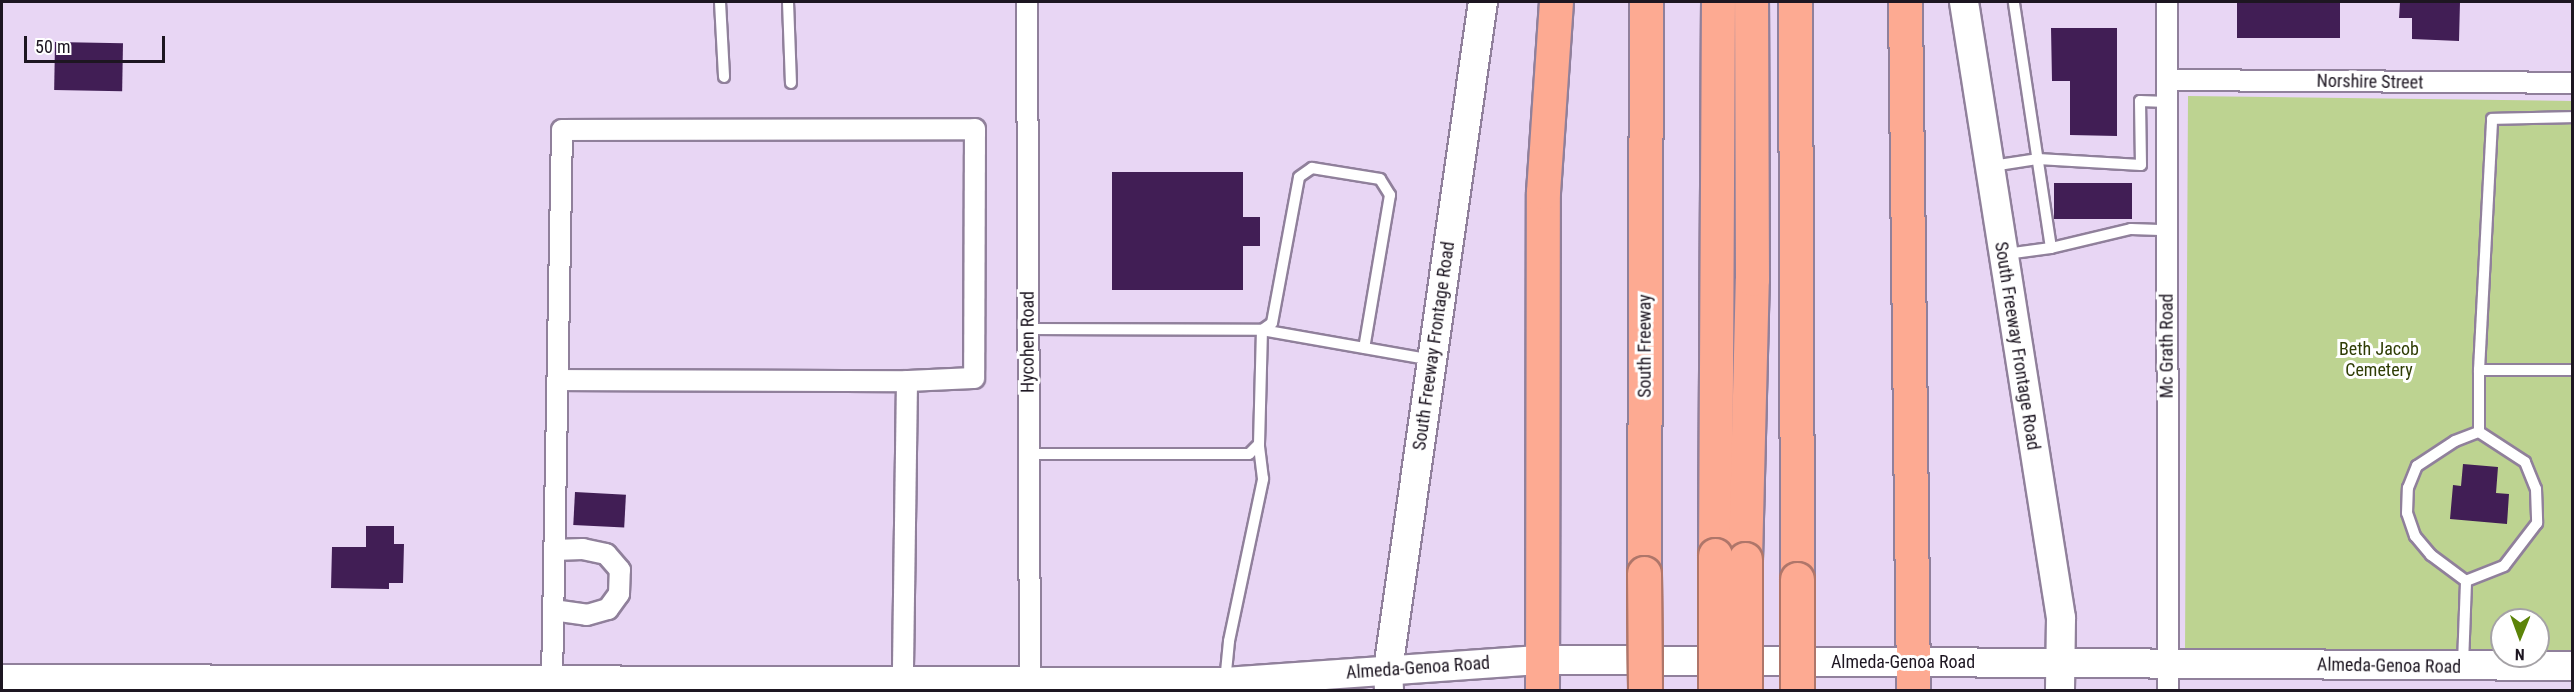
<!DOCTYPE html>
<html>
<head>
<meta charset="utf-8">
<style>
	body { margin:0 }
	#map { position:relative; width:2574px; height:692px; overflow:hidden; background:#e8d6f4; font-family:"Roboto Condensed",sans-serif }
	div>[style] { position:absolute }
	.green>* { inset:0; background:#bdd391 }
	.building>* { inset:0; background:#411e55; transform-origin:0 0 }
	.roads { filter:drop-shadow(2px 0 #90809b) drop-shadow(-2px 0 #90809b) drop-shadow(0 2px #90809b) drop-shadow(0 -2px #90809b) }
	.service>* { height:10px; margin:-5px; padding:0 5px; transform-origin:5px; border-radius:5px; background:#fff }
	.minor>* { height:20px; margin:-10px; padding:0 10px; transform-origin:10px; border-radius:10px; background:#fff }
	.secondary>* { height:28px; margin:-14px; padding:0 14px; transform-origin:14px; border-radius:14px; background:#fff }
	.motorway>* { height:33px; margin:-16.5px; padding:0 16.5px; transform-origin:16.5px; border-radius:16.5px; background:#fdaa92 }
	.bridges { filter:drop-shadow(2px 0 #af766a) drop-shadow(-2px 0 #af766a) drop-shadow(0 2px #af766a) drop-shadow(0 -2px #af766a) }
	.motorway-bridge>* { height:33px; margin:-16.5px; padding:0 16.5px; transform-origin:16.5px; border-radius:16.5px; background:#fdaa92 }
	span { translate:-50% -50%; white-space:nowrap; text-align:center; line-height:1.15; -webkit-text-stroke:6px #fff; paint-order:stroke }
	.street-label { font-size:18px; color:#1d1621 }
	.park-label { font-size:18px; color:#2f3d05 }
	.frame { position:absolute; inset:0; border:3px solid #1d1621; pointer-events:none }
	.north { position:absolute; left:2490px; top:608px; width:60px; height:60px; box-sizing:border-box; background:#fff; border:2px solid #a5a2a6; border-radius:50%; rotate:181deg; font-size:16px; font-weight:700; line-height:24px; text-align:center; color:#1d1621 }
	.north::after { content:''; display:block; margin:auto; width:21px; height:27px; background:#5c8409; clip-path:polygon(50% 0,100% 100%,50% 72%,0 100%) }
	.scale { position:absolute; left:24px; top:36px; width:141px; height:27px; box-sizing:border-box; border:3px solid #1d1621; border-top:0; padding-left:8px; font-size:18px; line-height:21px; white-space:nowrap; color:#1d1621; -webkit-text-stroke:4px #fff; paint-order:stroke }
</style>
</head>
<body>
<div id="map">
	<div class="green">
		<div style="clip-path:polygon(2188px 96px,2572px 101px,2572px 655px,2538px 654px,2538px 620px,2502px 620px,2502px 654px,2185px 653px)"></div>
	</div>
	<div class="building">
		<div style="left:2237px;top:2px;width:103px;height:36px"></div>
		<div style="clip-path:polygon(2400px 2px,2460px 2px,2459px 41px,2412px 39px,2412px 18px,2399px 18px)"></div>
		<div style="clip-path:polygon(2051px 28px,2117px 28px,2117px 136px,2070px 135px,2070px 81px,2052px 81px)"></div>
		<div style="left:55px;top:42px;width:68px;height:48px;rotate:1deg"></div>
		<div style="clip-path:polygon(1112px 172px,1243px 172px,1243px 217px,1260px 217px,1260px 246px,1243px 246px,1243px 290px,1112px 290px)"></div>
		<div style="left:2132px;top:183px;width:36px;height:78px;rotate:90deg"></div>
		<div style="clip-path:polygon(2463px 464px,2498px 467px,2496px 493px,2509px 494px,2507px 524px,2450px 519px,2453px 485px,2461px 486px)"></div>
		<div style="left:575px;top:492px;width:51px;height:33px;rotate:3deg"></div>
		<div style="clip-path:polygon(366px 526px,394px 526px,394px 544px,404px 544px,403px 583px,389px 583px,389px 589px,331px 588px,332px 547px,366px 547px)"></div>
	</div>
	<div class="roads">
		<div class="service">
			<div style="left:720px;top:2px;width:75px;rotate:86.9deg"></div>
			<div style="left:788px;top:2px;width:81px;rotate:87.9deg"></div>
			<div style="left:1992px;top:166px;width:47px;rotate:-8.7deg"></div>
			<div style="left:2038px;top:159px;width:103px;rotate:3.3deg"></div>
			<div style="left:2141px;top:165px;width:64px;rotate:-90.9deg"></div>
			<div style="left:2140px;top:101px;width:27px;rotate:2deg"></div>
			<div style="left:2051px;top:248px;width:82px;rotate:-13.4deg"></div>
			<div style="left:2131px;top:229px;width:36px;rotate:2deg"></div>
			<div style="left:2006px;top:254px;width:45px;rotate:-7.6deg"></div>
			<div style="left:2051px;top:248px;width:249px;rotate:-98.6deg"></div>
			<div style="left:1028px;top:329px;width:234px;rotate:0.2deg"></div>
			<div style="left:1262px;top:330px;width:173px;rotate:10deg"></div>
			<div style="left:2479px;top:370px;width:93px"></div>
			<div style="left:2479px;top:432px;width:55px;rotate:33.1deg"></div>
			<div style="left:2525px;top:462px;width:29px;rotate:68deg"></div>
			<div style="left:2536px;top:489px;width:34px;rotate:88deg"></div>
			<div style="left:2537px;top:523px;width:54px;rotate:127.5deg"></div>
			<div style="left:2504px;top:566px;width:41px;rotate:158.5deg"></div>
			<div style="left:2466px;top:581px;width:44px;rotate:-143.4deg"></div>
			<div style="left:2431px;top:555px;width:25px;rotate:-130deg"></div>
			<div style="left:2415px;top:536px;width:24px;rotate:-109deg"></div>
			<div style="left:2407px;top:513px;width:25px;rotate:-88deg"></div>
			<div style="left:2408px;top:488px;width:24px;rotate:-68deg"></div>
			<div style="left:2417px;top:466px;width:45px;rotate:-33.3deg"></div>
			<div style="left:2455px;top:441px;width:26px;rotate:-21deg"></div>
			<div style="left:2479px;top:432px;width:62px;rotate:-90deg"></div>
			<div style="left:2479px;top:370px;width:251px;rotate:-87deg"></div>
			<div style="left:2492px;top:119px;width:80px;rotate:-1.4deg"></div>
			<div style="left:1029px;top:454px;width:220px"></div>
			<div style="left:1249px;top:454px;width:14px;rotate:-45deg"></div>
			<div style="left:1259px;top:444px;width:114px;rotate:-88.5deg"></div>
			<div style="left:1262px;top:330px;width:12px;rotate:-35deg"></div>
			<div style="left:1272px;top:323px;width:148px;rotate:-79.5deg"></div>
			<div style="left:1299px;top:177px;width:16px;rotate:-35deg"></div>
			<div style="left:1312px;top:168px;width:69px;rotate:9.2deg"></div>
			<div style="left:1380px;top:179px;width:19px;rotate:58deg"></div>
			<div style="left:1390px;top:195px;width:155px;rotate:99.6deg"></div>
			<div style="left:2463px;top:664px;width:83px;rotate:-87.9deg"></div>
			<div style="left:1225px;top:682px;width:41px;rotate:-84.4deg"></div>
			<div style="left:1229px;top:641px;width:166px;rotate:-78.1deg"></div>
			<div style="left:1263px;top:479px;width:35px;rotate:-97deg"></div>
		</div>
		<div class="minor">
			<div style="left:1027px;top:2px;width:688px;rotate:89.75deg"></div>
			<div style="left:2167px;top:2px;width:688px;rotate:89.92deg"></div>
			<div style="left:2167px;top:80px;width:405px;rotate:0.4deg"></div>
			<div style="left:558px;top:380px;width:349px;rotate:0.2deg"></div>
			<div style="left:553px;top:610px;width:34px;rotate:8deg"></div>
			<div style="left:587px;top:615px;width:22px;rotate:-16deg"></div>
			<div style="left:608px;top:609px;width:19px;rotate:-54deg"></div>
			<div style="left:619px;top:594px;width:24px;rotate:-88deg"></div>
			<div style="left:620px;top:570px;width:21px;rotate:-131deg"></div>
			<div style="left:606px;top:554px;width:24px;rotate:-168deg"></div>
			<div style="left:583px;top:549px;width:29px;rotate:178deg"></div>
			<div style="left:552px;top:680px;width:550px;rotate:-88.96deg"></div>
			<div style="left:562px;top:130px;width:413px;rotate:-0.1deg"></div>
			<div style="left:975px;top:129px;width:249px;rotate:90.2deg"></div>
			<div style="left:974px;top:378px;width:67px;rotate:177.4deg"></div>
			<div style="left:907px;top:381px;width:301px;rotate:90.8deg"></div>
		</div>
		<div class="secondary">
			<div style="left:1964px;top:2px;width:624px;rotate:81.05deg"></div>
			<div style="left:2061px;top:618px;width:72px;rotate:90.8deg"></div>
			<div style="left:2px;top:679px;width:1223px;rotate:0.14deg"></div>
			<div style="left:1225px;top:682px;width:318px;rotate:-4deg"></div>
			<div style="left:1542px;top:660px;width:1030px;rotate:0.33deg"></div>
			<div style="left:1389px;top:690px;width:20px;rotate:-93deg"></div>
			<div style="left:1388px;top:670px;width:675px;rotate:-81.91deg"></div>
		</div>
		<div class="motorway">
			<div style="left:1795px;top:2px;width:577px;rotate:89.8deg"></div>
			<div style="left:1905px;top:2px;width:688px;rotate:89.33deg"></div>
			<div style="left:1715px;top:555px;width:553px;rotate:-89.69deg"></div>
			<div style="left:1745px;top:559px;width:280px;rotate:-88.6deg"></div>
			<div style="left:1752px;top:279px;width:277px;rotate:-90.2deg"></div>
			<div style="left:1644px;top:573px;width:571px;rotate:-89.8deg"></div>
			<div style="left:1542px;top:690px;width:498px;rotate:-89.9deg"></div>
			<div style="left:1543px;top:192px;width:190px;rotate:-86.1deg"></div>
		</div>
	</div>
	<div class="bridges">
		<div class="motorway-bridge">
			<div style="left:1745px;top:559px;width:131px;rotate:90deg"></div>
			<div style="left:1644px;top:573px;width:117px;rotate:89.5deg"></div>
			<div style="left:1797px;top:579px;width:111px;rotate:90deg"></div>
			<div style="left:1715px;top:690px;width:135px;rotate:-90deg"></div>
		</div>
	</div>
	<div class="street-label">
		<span style="left:2370px;top:82px;rotate:1deg">Norshire Street</span>
		<span style="left:1028px;top:342px;rotate:-90deg">Hycohen Road</span>
		<span style="left:1434px;top:346px;rotate:-82deg">South Freeway Frontage Road</span>
		<span style="left:1645px;top:346px;rotate:-90deg">South Freeway</span>
		<span style="left:2017px;top:346px;rotate:81deg">South Freeway Frontage Road</span>
		<span style="left:2167px;top:346px;rotate:-90deg">Mc Grath Road</span>
		<span style="left:1903px;top:662px">Almeda-Genoa Road</span>
		<span style="left:2389px;top:666px;rotate:1deg">Almeda-Genoa Road</span>
		<span style="left:1418px;top:668px;rotate:-4deg">Almeda-Genoa Road</span>
	</div>
	<div class="park-label">
		<span style="left:2379px;top:360px">Beth Jacob<br>Cemetery</span>
	</div>
	<div class="frame"></div>
	<div class="north">N</div>
	<div class="scale">50 m</div>
</div>
</body>
</html>
